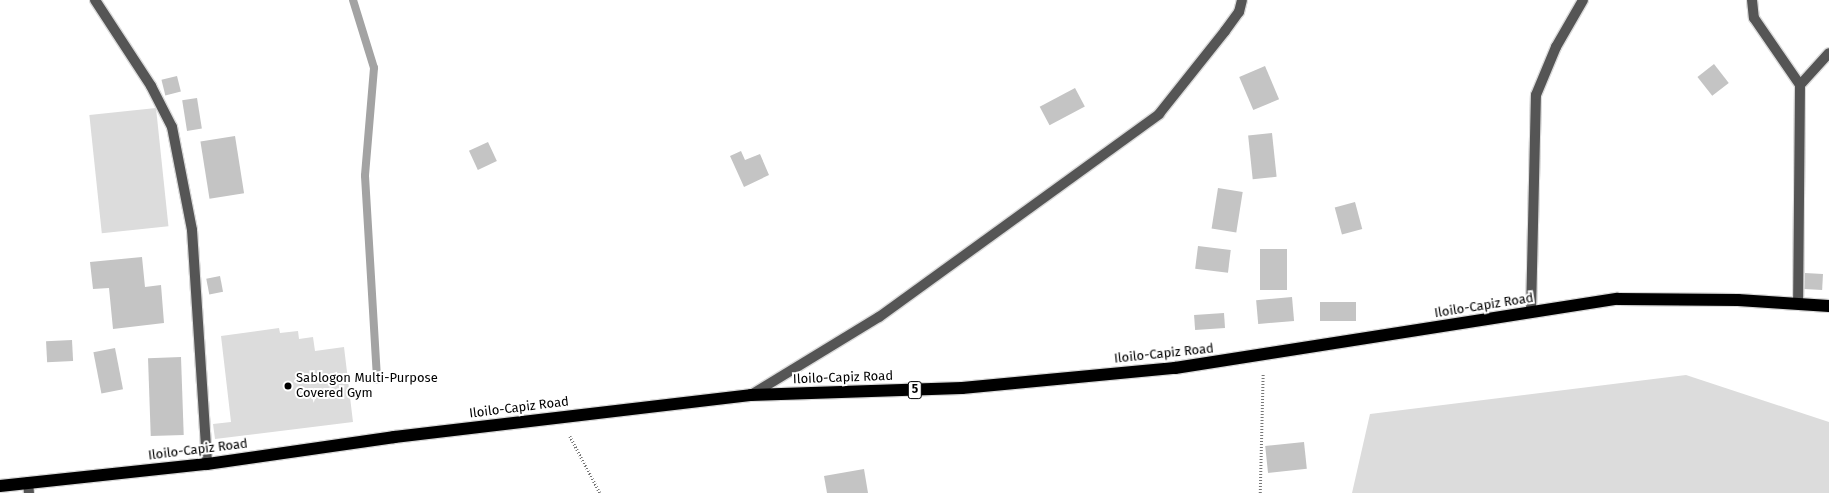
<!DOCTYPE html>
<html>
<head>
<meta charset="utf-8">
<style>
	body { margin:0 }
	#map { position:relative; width:1829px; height:493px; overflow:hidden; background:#fff; font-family:"Fira Sans",sans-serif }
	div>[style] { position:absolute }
	.green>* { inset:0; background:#dcdcdc; transform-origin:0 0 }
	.stream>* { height:8px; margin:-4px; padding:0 4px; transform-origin:4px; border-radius:4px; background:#a3a3a3 }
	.building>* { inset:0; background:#c4c4c4; transform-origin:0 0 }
	.path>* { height:2.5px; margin-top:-1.25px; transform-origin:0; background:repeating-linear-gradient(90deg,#777 0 1px,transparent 0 3px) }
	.roads { filter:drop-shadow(1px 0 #dbdbdb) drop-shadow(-1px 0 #dbdbdb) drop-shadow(0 1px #dbdbdb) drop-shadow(0 -1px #dbdbdb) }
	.minor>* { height:10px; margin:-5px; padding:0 5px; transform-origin:5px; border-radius:5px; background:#555 }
	.highway>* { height:12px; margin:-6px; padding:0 6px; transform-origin:6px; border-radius:6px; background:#000 }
	.dots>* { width:11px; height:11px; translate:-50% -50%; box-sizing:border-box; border:2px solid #fff; border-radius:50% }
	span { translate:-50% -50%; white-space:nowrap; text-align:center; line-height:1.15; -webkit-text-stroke:4px #fff; paint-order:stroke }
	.shield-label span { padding:1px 3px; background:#fff; border:1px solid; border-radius:3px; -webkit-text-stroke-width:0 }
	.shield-label { font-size:12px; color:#000; font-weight:700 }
	.street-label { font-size:13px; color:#000 }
	.poi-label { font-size:13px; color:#000 }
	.left { translate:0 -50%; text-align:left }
</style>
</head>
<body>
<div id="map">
	<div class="green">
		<div style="left:156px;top:108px;width:119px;height:67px;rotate:84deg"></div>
		<div style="clip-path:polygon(279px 328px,280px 333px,298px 331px,299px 339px,313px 337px,315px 351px,344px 347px,353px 422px,215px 439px,213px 424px,231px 422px,221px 336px)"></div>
		<div style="clip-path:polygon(1686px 375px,1829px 422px,1829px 493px,1352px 493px,1370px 414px)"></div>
	</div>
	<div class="stream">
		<div style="left:353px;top:0;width:71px;rotate:72.8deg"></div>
		<div style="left:374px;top:68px;width:108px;rotate:94.8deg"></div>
		<div style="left:365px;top:176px;width:204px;rotate:86.6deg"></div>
	</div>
	<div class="building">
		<div style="left:1714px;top:64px;width:24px;height:21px;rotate:52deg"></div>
		<div style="left:1265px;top:66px;width:36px;height:28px;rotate:67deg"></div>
		<div style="left:177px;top:76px;width:16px;height:16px;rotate:76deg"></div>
		<div style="left:1075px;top:88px;width:21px;height:40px;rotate:62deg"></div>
		<div style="left:197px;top:98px;width:31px;height:15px;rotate:81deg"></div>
		<div style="left:1272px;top:133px;width:44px;height:24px;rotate:84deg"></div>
		<div style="left:235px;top:136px;width:58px;height:35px;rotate:81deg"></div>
		<div style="left:488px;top:142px;width:21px;height:21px;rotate:65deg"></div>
		<div style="clip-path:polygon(741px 151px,745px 160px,760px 154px,769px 175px,744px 187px,730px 156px)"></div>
		<div style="left:1218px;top:188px;width:25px;height:41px;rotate:9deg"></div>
		<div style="left:1355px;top:202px;width:28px;height:21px;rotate:75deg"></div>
		<div style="left:1198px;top:246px;width:33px;height:23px;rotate:7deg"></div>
		<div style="left:1260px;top:249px;width:27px;height:41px"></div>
		<div style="clip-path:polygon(142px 257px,145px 287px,161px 285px,164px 323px,113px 329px,109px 288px,93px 289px,90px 262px)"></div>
		<div style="left:1805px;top:273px;width:18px;height:16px;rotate:3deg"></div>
		<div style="left:220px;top:276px;width:16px;height:14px;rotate:79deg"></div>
		<div style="left:1292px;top:297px;width:24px;height:36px;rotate:85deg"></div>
		<div style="left:1320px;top:302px;width:36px;height:19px"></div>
		<div style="left:1224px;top:313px;width:15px;height:30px;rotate:86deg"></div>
		<div style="left:72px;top:340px;width:21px;height:26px;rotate:87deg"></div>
		<div style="left:115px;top:348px;width:42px;height:22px;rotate:79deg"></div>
		<div style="left:181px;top:357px;width:78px;height:33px;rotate:88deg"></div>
		<div style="left:1304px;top:442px;width:27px;height:39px;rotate:84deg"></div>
		<div style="clip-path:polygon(864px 469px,868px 493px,827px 493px,824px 476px)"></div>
	</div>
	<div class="path">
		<div style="left:570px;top:436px;width:64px;rotate:62.2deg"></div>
		<div style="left:1260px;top:493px;width:119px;rotate:-88.6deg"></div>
	</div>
	<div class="roads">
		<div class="minor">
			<div style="left:95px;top:0;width:103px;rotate:56.9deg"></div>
			<div style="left:151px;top:86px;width:46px;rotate:62.9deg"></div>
			<div style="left:172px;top:127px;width:105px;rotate:79deg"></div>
			<div style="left:192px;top:230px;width:234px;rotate:86.3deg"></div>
			<div style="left:1752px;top:0;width:18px;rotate:84deg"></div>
			<div style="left:1754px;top:18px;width:81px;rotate:55.5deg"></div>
			<div style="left:1800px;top:85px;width:219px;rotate:90.5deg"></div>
			<div style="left:1800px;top:85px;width:43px;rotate:-47.8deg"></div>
			<div style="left:1531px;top:313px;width:218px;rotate:-88.7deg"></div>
			<div style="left:1536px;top:95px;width:52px;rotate:-67.4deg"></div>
			<div style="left:1556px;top:47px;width:54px;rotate:-60.1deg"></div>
			<div style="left:751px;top:395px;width:150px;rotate:-31.4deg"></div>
			<div style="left:879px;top:317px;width:346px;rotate:-35.9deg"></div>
			<div style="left:1159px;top:114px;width:106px;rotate:-51.5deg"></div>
			<div style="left:1225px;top:31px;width:24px;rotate:-54deg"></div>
			<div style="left:1239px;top:12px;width:12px;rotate:-76deg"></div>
			<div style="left:28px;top:482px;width:11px;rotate:85deg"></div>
		</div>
		<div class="highway">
			<div style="left:0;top:486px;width:208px;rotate:-6.1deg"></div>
			<div style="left:207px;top:464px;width:189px;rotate:-8.2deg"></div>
			<div style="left:394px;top:437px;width:359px;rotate:-6.7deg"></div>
			<div style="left:751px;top:395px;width:211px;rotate:-1.9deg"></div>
			<div style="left:962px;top:388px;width:214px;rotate:-5.4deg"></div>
			<div style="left:1175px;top:368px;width:448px;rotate:-8.9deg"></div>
			<div style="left:1618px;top:299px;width:120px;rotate:0.5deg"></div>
			<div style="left:1738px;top:300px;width:91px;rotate:3.8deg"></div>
		</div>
	</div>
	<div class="dots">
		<div style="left:288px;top:386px;background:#000"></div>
	</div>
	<div class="shield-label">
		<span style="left:915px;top:390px">5</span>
	</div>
	<div class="street-label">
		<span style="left:1484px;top:306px;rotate:-9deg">Iloilo-Capiz Road</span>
		<span style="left:1164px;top:354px;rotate:-6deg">Iloilo-Capiz Road</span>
		<span style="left:843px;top:378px;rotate:-2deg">Iloilo-Capiz Road</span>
		<span style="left:519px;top:408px;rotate:-7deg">Iloilo-Capiz Road</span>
		<span style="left:198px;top:450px;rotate:-7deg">Iloilo-Capiz Road</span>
	</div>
	<div class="poi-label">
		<span class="left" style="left:296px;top:386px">Sablogon Multi-Purpose<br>Covered Gym</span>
	</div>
</div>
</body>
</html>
